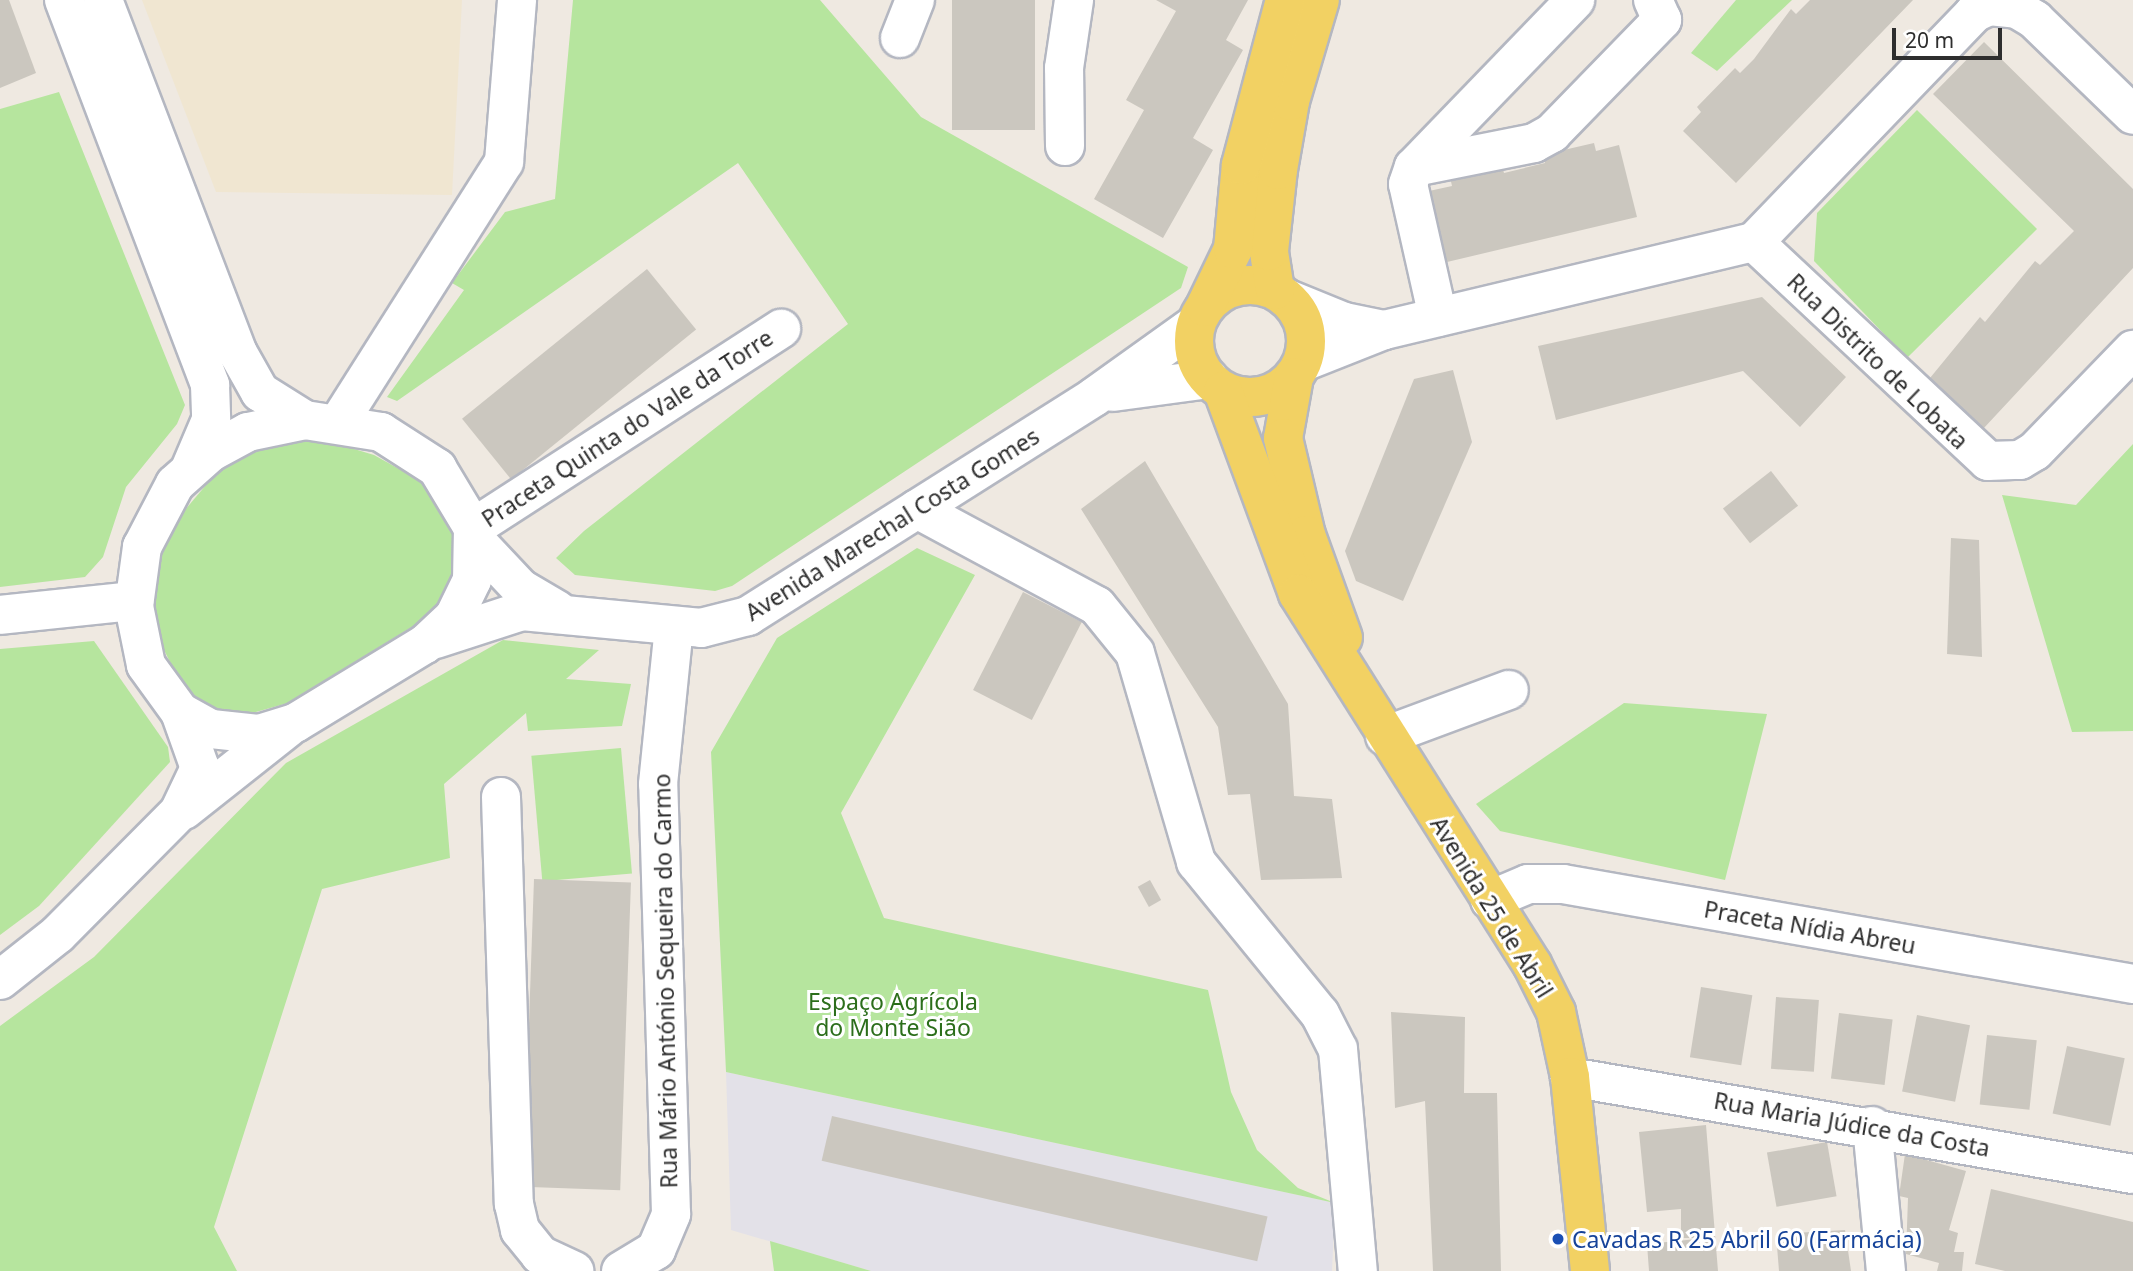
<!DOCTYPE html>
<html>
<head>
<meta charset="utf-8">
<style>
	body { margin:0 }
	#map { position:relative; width:2133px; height:1271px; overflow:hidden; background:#efe9e1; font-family:"Noto Sans",sans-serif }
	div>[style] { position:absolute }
	.industrial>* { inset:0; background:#e3e1e8 }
	.education>* { inset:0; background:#f0e6d1 }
	.green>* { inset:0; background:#b6e59e; transform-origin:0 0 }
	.building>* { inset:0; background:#cbc7bf; transform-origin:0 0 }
	.roads { filter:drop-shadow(2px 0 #b4b7c1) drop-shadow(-2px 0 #b4b7c1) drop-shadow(0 2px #b4b7c1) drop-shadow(0 -2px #b4b7c1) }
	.minor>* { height:38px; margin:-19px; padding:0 19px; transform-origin:19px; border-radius:19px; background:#fff }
	.major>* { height:38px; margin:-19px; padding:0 19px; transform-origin:19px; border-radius:19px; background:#f2d163 }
	.major>.ring { margin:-19px; padding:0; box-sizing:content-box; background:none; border:38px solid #f2d163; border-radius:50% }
	.dots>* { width:19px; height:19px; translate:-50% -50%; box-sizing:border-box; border:4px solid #fff; border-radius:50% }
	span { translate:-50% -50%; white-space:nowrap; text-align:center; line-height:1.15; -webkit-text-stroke:6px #fff; paint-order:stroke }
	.street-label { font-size:23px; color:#2e2e2e }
	.park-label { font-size:23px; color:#2c6e1b }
	.transit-label { font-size:23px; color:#164399 }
	.left { translate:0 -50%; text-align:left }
	.scale { position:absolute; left:1892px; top:28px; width:110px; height:32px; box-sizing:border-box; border:4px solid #2e2e2e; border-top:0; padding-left:9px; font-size:21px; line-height:24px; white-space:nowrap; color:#2e2e2e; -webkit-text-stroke:5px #fff; paint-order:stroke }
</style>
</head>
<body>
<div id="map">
	<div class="industrial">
		<div style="clip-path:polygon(726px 1072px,1335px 1203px,1332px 1271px,871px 1271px,731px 1230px)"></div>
	</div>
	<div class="education">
		<div style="clip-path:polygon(142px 0,462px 0,452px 195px,216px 192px)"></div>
	</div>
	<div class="green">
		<div style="clip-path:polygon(573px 0,820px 0,921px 117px,1188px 267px,1181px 288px,732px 586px,715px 591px,575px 575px,556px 558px,584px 531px,848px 324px,738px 163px,397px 401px,387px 397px,464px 290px,452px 283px,505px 212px,555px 199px)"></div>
		<div style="clip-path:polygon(1736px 0,1792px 0,1717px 71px,1691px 53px)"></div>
		<div style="clip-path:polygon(59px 92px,185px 405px,177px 424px,126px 487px,103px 557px,85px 577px,0 587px,0 109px)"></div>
		<div style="clip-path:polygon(1917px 110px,2037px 229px,1907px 358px,1814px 261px,1817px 213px)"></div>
		<div style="clip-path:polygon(285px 439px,331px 442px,374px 455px,419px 480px,454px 528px,454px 574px,433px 614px,288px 703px,245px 715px,212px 714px,181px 684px,152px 626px,155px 569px,168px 530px,228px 459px)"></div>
		<div style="clip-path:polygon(2133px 444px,2133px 731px,2072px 732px,2002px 495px,2076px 505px)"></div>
		<div style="clip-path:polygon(917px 548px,975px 575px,841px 813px,884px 918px,1208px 990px,1231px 1092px,1257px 1150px,1298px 1188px,1335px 1203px,726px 1072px,711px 752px,777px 638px)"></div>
		<div style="clip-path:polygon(503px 640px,599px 650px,566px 679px,631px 684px,622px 726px,528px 731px,526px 713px,444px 784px,450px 858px,322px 889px,214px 1227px,237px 1271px,0 1271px,0 1026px,94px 957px,286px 763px)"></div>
		<div style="clip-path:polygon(94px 641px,168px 747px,170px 762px,39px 906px,0 935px,0 649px)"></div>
		<div style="clip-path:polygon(1624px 703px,1767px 714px,1725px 880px,1500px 831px,1476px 804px)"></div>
		<div style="left:621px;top:748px;width:126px;height:90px;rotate:85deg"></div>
		<div style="clip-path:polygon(770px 1241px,871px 1271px,774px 1271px)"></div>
	</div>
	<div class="building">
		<div style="clip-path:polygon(0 0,9px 0,36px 73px,0 88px)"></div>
		<div style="left:952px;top:0;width:83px;height:130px"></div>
		<div style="clip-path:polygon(1156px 0,1248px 0,1226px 40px,1243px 50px,1193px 138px,1213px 150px,1163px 238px,1094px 199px,1144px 110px,1126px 100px,1176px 11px)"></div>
		<div style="clip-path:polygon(1810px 0,1913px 0,1736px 183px,1683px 131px,1701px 112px,1697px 107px,1735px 68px,1740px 73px,1754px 59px,1791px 9px,1796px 14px)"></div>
		<div style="clip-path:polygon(1984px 42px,2133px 189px,2133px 268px,1983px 429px,1930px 378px,1980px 317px,1985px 322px,2035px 261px,2040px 265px,2074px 231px,1933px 94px)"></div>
		<div style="clip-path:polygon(1594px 143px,1596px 151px,1619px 145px,1637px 217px,1447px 262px,1429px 191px,1452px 186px,1450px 177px,1502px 165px,1504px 173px,1545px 163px,1542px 155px)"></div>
		<div style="left:647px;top:269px;width:78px;height:238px;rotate:51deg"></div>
		<div style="clip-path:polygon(1762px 297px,1846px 377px,1800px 427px,1743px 371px,1556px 420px,1538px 346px)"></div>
		<div style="clip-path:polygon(1453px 370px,1472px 442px,1403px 601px,1356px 581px,1345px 551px,1414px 379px)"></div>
		<div style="clip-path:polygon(1145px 461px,1288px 704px,1294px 796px,1332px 799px,1342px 878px,1261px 880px,1250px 794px,1228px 795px,1218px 727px,1081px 509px)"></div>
		<div style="left:1771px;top:471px;width:44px;height:61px;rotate:52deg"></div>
		<div style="clip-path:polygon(1951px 538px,1979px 540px,1982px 657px,1947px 654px)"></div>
		<div style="left:1023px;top:592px;width:66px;height:110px;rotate:27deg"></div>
		<div style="left:534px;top:879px;width:97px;height:308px;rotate:2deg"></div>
		<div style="left:1150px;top:880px;width:23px;height:14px;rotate:61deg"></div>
		<div style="left:1701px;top:987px;width:52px;height:71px;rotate:9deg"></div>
		<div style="left:1776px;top:997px;width:43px;height:72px;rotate:4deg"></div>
		<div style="clip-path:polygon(1391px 1012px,1465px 1017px,1464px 1093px,1497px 1093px,1501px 1271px,1433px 1271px,1425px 1101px,1395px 1108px)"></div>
		<div style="left:1839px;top:1013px;width:54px;height:66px;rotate:7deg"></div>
		<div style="left:1917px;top:1015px;width:54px;height:78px;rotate:11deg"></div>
		<div style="left:1987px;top:1035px;width:50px;height:70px;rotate:6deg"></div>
		<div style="left:2067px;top:1046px;width:59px;height:69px;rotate:12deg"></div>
		<div style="left:832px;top:1116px;width:447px;height:46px;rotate:13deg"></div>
		<div style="clip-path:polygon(1706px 1125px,1718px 1271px,1649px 1271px,1647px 1244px,1707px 1238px,1681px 1238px,1681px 1209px,1647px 1212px,1639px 1132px)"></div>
		<div style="left:1827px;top:1142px;width:55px;height:61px;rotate:80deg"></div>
		<div style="clip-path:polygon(1905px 1154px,1966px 1171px,1949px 1230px,1958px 1233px,1954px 1252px,1964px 1252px,1962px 1271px,1937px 1271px,1939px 1263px,1906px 1254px,1908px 1198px,1899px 1196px)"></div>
		<div style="clip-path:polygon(1991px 1189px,2133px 1222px,2133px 1271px,2005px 1271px,1975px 1264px)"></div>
		<div style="clip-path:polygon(1845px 1230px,1851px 1271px,1779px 1271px,1776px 1234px)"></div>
	</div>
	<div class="roads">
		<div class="minor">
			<div style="left:64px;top:0;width:412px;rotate:69.2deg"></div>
			<div style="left:210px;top:385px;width:35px;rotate:88deg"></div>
			<div style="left:211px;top:420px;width:51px;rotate:113.1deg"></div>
			<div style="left:103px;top:0;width:378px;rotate:69.1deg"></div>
			<div style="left:238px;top:353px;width:45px;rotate:60.6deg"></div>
			<div style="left:260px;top:392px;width:53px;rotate:31.9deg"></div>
			<div style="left:900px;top:38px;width:41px;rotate:-68.5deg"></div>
			<div style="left:1065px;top:146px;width:78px;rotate:-90.7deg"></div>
			<div style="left:1064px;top:68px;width:69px;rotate:-81.6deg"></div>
			<div style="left:1414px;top:167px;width:122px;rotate:-11.3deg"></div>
			<div style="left:1534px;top:143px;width:21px;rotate:-29deg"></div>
			<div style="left:1552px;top:133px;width:158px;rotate:-45.8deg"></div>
			<div style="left:1662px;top:20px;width:22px;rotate:-114deg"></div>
			<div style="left:1754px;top:242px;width:320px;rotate:43.1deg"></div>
			<div style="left:1988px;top:461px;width:32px;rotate:-2deg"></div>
			<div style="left:2020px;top:460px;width:17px;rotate:-31deg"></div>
			<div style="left:2035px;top:451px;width:141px;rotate:-45.9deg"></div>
			<div style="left:1288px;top:299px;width:61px;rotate:22.3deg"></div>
			<div style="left:1344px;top:322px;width:41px;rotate:11.3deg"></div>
			<div style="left:1438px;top:317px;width:136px;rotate:-102.7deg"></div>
			<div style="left:1408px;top:184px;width:18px;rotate:-71deg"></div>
			<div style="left:1414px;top:167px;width:232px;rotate:-46deg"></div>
			<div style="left:1303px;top:362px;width:87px;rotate:-21.6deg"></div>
			<div style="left:1384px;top:330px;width:380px;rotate:-13.4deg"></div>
			<div style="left:1754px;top:242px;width:318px;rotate:-46.1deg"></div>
			<div style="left:1974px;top:13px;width:17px;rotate:-25deg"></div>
			<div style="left:1989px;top:6px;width:28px;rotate:6deg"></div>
			<div style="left:2017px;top:9px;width:21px;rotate:31deg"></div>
			<div style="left:2035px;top:20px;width:136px;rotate:44.1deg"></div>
			<div style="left:1113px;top:392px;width:97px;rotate:-7.7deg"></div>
			<div style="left:305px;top:420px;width:77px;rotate:9deg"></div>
			<div style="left:381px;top:432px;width:67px;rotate:32.7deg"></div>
			<div style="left:437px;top:468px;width:70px;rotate:59deg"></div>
			<div style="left:473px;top:528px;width:52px;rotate:91.1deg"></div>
			<div style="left:472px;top:580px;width:41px;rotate:115.9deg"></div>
			<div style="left:454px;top:617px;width:40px;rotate:137deg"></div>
			<div style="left:425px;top:644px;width:152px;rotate:148.7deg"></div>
			<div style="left:295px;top:723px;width:39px;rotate:163deg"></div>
			<div style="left:258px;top:734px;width:47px;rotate:-173.9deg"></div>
			<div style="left:211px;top:729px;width:35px;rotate:-151deg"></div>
			<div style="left:180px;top:712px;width:58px;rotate:-125.9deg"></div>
			<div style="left:146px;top:665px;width:60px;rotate:-101.5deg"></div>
			<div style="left:134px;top:606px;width:60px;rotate:-82.3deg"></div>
			<div style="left:142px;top:547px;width:71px;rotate:-62.4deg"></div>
			<div style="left:175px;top:484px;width:48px;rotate:-41.6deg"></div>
			<div style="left:211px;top:452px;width:42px;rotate:-28.4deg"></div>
			<div style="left:248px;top:432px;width:58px;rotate:-11.9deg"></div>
			<div style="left:339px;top:422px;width:308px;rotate:-57.6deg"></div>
			<div style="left:504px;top:162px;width:163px;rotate:-85.4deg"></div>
			<div style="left:917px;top:509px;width:204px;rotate:28.3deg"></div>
			<div style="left:1097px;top:606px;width:60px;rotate:51deg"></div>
			<div style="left:1135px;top:653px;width:218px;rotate:73.7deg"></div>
			<div style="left:1196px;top:862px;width:196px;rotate:50.8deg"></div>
			<div style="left:1320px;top:1014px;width:39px;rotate:63deg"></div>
			<div style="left:1338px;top:1049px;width:223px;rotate:84.9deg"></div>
			<div style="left:473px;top:528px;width:367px;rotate:-32.9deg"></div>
			<div style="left:475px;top:540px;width:66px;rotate:46.8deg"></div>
			<div style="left:520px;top:588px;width:43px;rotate:30.7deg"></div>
			<div style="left:0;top:615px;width:135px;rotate:-6deg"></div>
			<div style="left:436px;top:639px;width:90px;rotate:-18deg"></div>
			<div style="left:522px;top:611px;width:180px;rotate:5.4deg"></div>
			<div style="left:701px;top:628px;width:49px;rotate:-14.3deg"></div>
			<div style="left:748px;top:616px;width:409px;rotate:-32.3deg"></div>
			<div style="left:1094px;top:397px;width:125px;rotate:-35.6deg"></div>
			<div style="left:1385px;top:736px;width:132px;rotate:-20.4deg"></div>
			<div style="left:501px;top:797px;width:407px;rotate:88.2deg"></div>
			<div style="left:514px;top:1204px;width:27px;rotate:77deg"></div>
			<div style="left:520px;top:1230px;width:32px;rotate:51deg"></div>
			<div style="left:540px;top:1255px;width:38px;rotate:25deg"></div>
			<div style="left:184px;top:810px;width:132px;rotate:-38.3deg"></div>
			<div style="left:1490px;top:900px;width:41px;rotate:-22.8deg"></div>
			<div style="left:1528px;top:884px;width:35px"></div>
			<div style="left:1563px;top:884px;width:579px;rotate:9.95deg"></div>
			<div style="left:0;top:980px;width:74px;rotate:-38.4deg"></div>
			<div style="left:58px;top:934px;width:172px;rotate:-45.2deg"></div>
			<div style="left:179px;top:812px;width:49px;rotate:-64.5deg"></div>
			<div style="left:200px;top:768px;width:59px;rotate:-109.7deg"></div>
			<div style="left:1570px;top:1077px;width:571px;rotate:9.78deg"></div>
			<div style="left:1872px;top:1126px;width:146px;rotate:84.5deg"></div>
			<div style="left:621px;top:1271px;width:41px;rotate:-31deg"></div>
			<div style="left:656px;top:1250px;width:39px;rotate:-67deg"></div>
			<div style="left:671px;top:1214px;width:430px;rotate:-91.7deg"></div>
			<div style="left:658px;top:784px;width:158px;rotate:-84.2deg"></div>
		</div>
		<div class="major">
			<div class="ring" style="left:1194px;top:285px;width:74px;height:74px"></div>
			<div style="left:1275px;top:290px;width:39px;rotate:-99deg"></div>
			<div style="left:1269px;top:251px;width:81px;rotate:-83.7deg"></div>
			<div style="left:1278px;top:170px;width:70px;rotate:-80.1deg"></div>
			<div style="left:1290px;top:101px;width:105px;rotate:-73.5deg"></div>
			<div style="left:1205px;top:307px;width:64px;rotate:-64.2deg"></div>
			<div style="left:1233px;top:249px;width:84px;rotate:-84.6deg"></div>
			<div style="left:1241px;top:165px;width:171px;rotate:-75.1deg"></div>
			<div style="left:1294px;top:377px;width:62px;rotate:100.2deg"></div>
			<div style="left:1283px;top:438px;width:100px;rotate:76.7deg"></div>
			<div style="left:1306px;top:535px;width:109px;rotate:70.2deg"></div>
			<div style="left:1223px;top:391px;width:216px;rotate:69.7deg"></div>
			<div style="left:1298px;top:594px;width:438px;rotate:57.7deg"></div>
			<div style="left:1532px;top:964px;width:54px;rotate:63.4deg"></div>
			<div style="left:1556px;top:1012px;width:66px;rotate:77.8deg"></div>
			<div style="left:1570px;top:1077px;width:195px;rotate:84.1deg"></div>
		</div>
	</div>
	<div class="dots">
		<div style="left:1558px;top:1239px;background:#1a4fb4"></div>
	</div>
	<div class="street-label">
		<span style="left:1878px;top:361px;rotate:44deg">Rua Distrito de Lobata</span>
		<span style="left:627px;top:428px;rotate:-33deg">Praceta Quinta do Vale da Torre</span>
		<span style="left:892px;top:524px;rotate:-32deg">Avenida Marechal Costa Gomes</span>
		<span style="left:1492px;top:907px;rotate:58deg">Avenida 25 de Abril</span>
		<span style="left:1810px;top:927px;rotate:10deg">Praceta Nídia Abreu</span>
		<span style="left:665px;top:981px;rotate:-91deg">Rua Mário António Sequeira do Carmo</span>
		<span style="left:1852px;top:1124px;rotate:10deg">Rua Maria Júdice da Costa</span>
	</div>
	<div class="park-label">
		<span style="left:893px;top:1014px">Espaço Agrícola<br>do Monte Sião</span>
	</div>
	<div class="transit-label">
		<span class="left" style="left:1572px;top:1239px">Cavadas R 25 Abril 60 (Farmácia)</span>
	</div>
	<div class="scale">20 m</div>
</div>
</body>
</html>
